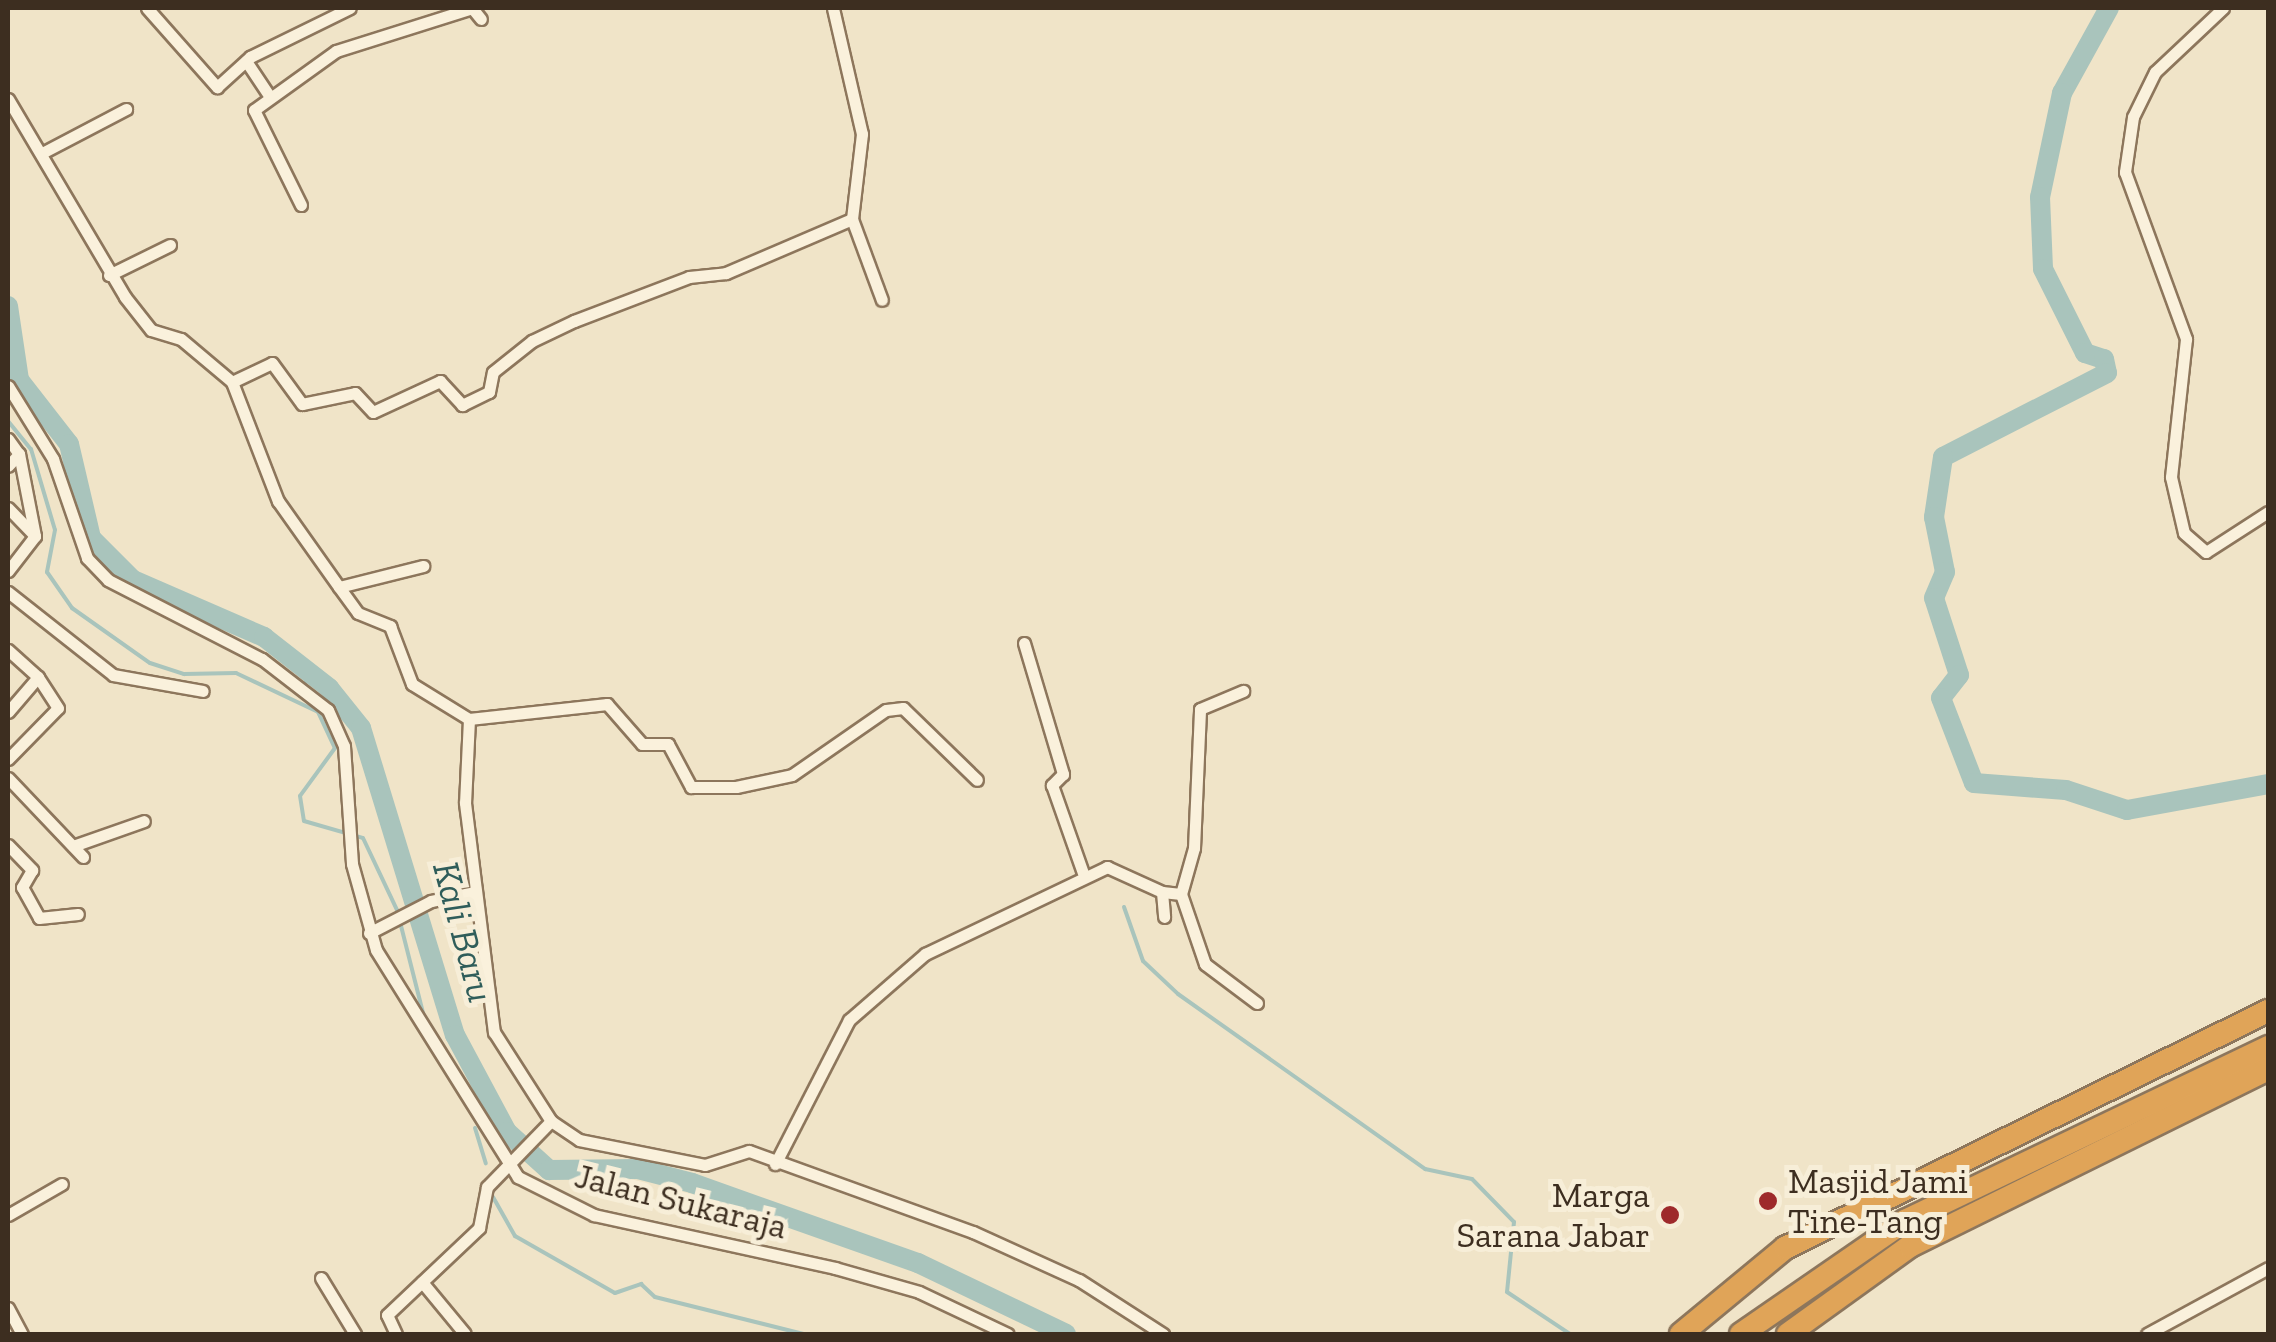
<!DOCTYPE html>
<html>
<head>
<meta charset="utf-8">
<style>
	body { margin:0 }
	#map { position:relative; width:2276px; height:1342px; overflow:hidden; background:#f0e4c8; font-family:"Zilla Slab",serif }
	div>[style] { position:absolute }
	.stream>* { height:4px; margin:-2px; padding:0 2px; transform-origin:2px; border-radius:2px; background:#a9c4bc }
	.river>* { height:20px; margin:-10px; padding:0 10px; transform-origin:10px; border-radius:10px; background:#a9c4bc }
	.roads { filter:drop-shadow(2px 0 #8d765c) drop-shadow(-2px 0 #8d765c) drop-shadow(0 2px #8d765c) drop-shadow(0 -2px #8d765c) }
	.minor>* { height:11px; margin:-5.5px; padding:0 5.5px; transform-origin:5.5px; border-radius:5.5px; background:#faf1dc }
	.motorway>* { height:22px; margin:-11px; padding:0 11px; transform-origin:11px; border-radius:11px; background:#e0a458 }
	.dots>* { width:28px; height:28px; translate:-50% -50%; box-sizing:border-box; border:5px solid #f7eed8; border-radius:50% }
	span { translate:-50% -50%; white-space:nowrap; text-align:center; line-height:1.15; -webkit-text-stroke:10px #f7eed8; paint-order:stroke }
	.poi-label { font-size:35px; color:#3d2e20 }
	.left { translate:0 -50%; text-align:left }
	.right { translate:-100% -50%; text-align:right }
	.street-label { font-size:35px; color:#3d2e20 }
	.water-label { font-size:38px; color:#2f5d5a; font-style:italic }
	.frame { position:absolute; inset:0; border:10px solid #3d2e20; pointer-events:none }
</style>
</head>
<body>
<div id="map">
	<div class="stream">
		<div style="left:8px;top:421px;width:36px;rotate:51deg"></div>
		<div style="left:31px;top:449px;width:84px;rotate:73.5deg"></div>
		<div style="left:55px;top:530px;width:43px;rotate:100.8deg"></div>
		<div style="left:47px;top:572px;width:44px;rotate:55.2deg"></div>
		<div style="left:72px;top:608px;width:95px;rotate:35.2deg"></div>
		<div style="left:150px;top:663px;width:36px;rotate:18deg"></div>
		<div style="left:184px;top:674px;width:52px;rotate:-1.1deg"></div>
		<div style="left:236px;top:673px;width:91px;rotate:25.4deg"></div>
		<div style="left:318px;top:712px;width:40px;rotate:65deg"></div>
		<div style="left:335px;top:748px;width:59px;rotate:126.1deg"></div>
		<div style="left:300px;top:796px;width:25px;rotate:81deg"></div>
		<div style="left:304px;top:821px;width:61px;rotate:16.1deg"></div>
		<div style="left:363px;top:838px;width:80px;rotate:64.7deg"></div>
		<div style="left:397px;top:910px;width:110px;rotate:75.8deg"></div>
		<div style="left:303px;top:687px;width:16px;rotate:-60deg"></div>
		<div style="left:1124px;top:907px;width:57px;rotate:70.6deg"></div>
		<div style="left:1143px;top:961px;width:48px;rotate:43.3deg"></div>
		<div style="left:1178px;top:994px;width:303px;rotate:35.3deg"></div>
		<div style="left:1425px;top:1169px;width:48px;rotate:12deg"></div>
		<div style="left:1472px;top:1179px;width:60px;rotate:45.7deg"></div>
		<div style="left:1514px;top:1222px;width:70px;rotate:95.7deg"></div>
		<div style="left:1507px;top:1292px;width:76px;rotate:33.7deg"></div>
		<div style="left:475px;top:1128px;width:37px;rotate:73deg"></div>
		<div style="left:493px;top:1197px;width:45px;rotate:60.6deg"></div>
		<div style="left:515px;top:1236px;width:115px;rotate:29.7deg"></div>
		<div style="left:615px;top:1293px;width:28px;rotate:-19deg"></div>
		<div style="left:641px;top:1284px;width:19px;rotate:43deg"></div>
		<div style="left:655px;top:1297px;width:153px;rotate:14deg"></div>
	</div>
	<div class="river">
		<div style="left:2109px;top:8px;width:97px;rotate:118.9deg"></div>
		<div style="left:2062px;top:93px;width:106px;rotate:101.9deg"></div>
		<div style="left:2040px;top:197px;width:72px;rotate:87.6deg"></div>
		<div style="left:2043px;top:269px;width:94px;rotate:63.4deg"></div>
		<div style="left:2085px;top:353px;width:20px;rotate:18deg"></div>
		<div style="left:2104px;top:359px;width:14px;rotate:78deg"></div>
		<div style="left:2107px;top:373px;width:184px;rotate:152.9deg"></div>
		<div style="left:1943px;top:457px;width:61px;rotate:98.5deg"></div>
		<div style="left:1934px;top:517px;width:56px;rotate:78.7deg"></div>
		<div style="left:1945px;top:572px;width:28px;rotate:113deg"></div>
		<div style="left:1934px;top:598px;width:81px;rotate:72deg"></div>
		<div style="left:1959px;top:675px;width:29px;rotate:128deg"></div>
		<div style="left:1941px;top:698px;width:91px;rotate:68.8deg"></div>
		<div style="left:1974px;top:783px;width:92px;rotate:4.4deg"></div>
		<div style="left:2066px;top:790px;width:64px;rotate:18.2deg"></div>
		<div style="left:2127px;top:810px;width:143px;rotate:-10.4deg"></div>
		<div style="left:8px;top:306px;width:75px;rotate:81.5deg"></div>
		<div style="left:19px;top:380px;width:81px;rotate:52deg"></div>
		<div style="left:69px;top:444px;width:97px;rotate:76.8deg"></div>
		<div style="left:91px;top:538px;width:59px;rotate:45deg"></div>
		<div style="left:133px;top:580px;width:143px;rotate:23.5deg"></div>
		<div style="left:264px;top:637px;width:83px;rotate:38.1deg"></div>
		<div style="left:329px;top:688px;width:51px;rotate:51.3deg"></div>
		<div style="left:361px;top:728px;width:321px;rotate:73deg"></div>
		<div style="left:455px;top:1035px;width:110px;rotate:61.8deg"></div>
		<div style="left:507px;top:1132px;width:57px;rotate:42.1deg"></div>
		<div style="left:549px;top:1170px;width:89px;rotate:-0.6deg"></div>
		<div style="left:638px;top:1169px;width:56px;rotate:14.5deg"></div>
		<div style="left:692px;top:1183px;width:240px;rotate:19.5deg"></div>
		<div style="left:918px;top:1263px;width:164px;rotate:25.6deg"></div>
	</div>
	<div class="roads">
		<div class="minor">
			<div style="left:147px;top:8px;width:106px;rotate:48.5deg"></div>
			<div style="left:217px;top:87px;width:45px;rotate:-42.3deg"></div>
			<div style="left:250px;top:57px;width:111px;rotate:-26.1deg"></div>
			<div style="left:2223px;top:8px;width:93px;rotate:136.7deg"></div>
			<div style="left:2155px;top:72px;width:50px;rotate:116.1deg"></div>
			<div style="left:2133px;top:117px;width:56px;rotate:98.3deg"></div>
			<div style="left:2125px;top:172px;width:178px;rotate:69.9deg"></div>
			<div style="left:2186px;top:339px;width:139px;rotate:96.2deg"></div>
			<div style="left:2171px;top:477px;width:57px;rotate:76.9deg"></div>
			<div style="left:2184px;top:533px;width:29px;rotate:41deg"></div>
			<div style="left:2206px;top:552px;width:74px;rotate:-32.8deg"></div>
			<div style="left:246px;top:61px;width:43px;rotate:56.3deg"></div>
			<div style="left:8px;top:99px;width:230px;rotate:59.4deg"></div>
			<div style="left:125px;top:297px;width:42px;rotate:51.8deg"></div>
			<div style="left:151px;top:330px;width:31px;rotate:17deg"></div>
			<div style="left:181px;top:339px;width:67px;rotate:40.1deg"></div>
			<div style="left:232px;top:382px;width:128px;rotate:68.9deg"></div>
			<div style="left:278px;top:501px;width:105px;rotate:54.7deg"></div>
			<div style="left:339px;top:587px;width:32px;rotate:54deg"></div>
			<div style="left:358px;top:613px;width:35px;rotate:22deg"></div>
			<div style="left:390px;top:626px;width:62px;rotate:69.2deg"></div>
			<div style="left:412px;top:684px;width:67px;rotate:31.6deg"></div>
			<div style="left:469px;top:719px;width:84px;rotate:92.7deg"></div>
			<div style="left:465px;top:803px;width:231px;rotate:82.8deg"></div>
			<div style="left:494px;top:1032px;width:106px;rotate:57.4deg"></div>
			<div style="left:551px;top:1121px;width:34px;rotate:34deg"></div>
			<div style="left:579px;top:1140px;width:128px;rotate:11.2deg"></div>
			<div style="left:705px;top:1165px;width:46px;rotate:-17.7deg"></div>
			<div style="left:749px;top:1151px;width:238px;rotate:19.9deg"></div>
			<div style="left:973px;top:1232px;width:116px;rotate:24.4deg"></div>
			<div style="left:1079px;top:1280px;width:100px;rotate:32.7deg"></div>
			<div style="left:42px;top:153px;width:95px;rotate:-27.6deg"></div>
			<div style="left:301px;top:205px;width:106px;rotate:-116.3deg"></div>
			<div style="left:254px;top:110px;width:101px;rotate:-35.7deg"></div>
			<div style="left:336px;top:51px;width:143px;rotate:-17.5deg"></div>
			<div style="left:472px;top:8px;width:14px;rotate:51deg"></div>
			<div style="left:852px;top:219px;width:86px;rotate:69.7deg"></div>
			<div style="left:109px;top:275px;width:68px;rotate:-26.2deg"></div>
			<div style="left:232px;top:382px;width:44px;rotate:-25.4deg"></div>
			<div style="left:272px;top:363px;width:51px;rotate:53.8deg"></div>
			<div style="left:302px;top:404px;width:54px;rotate:-11.7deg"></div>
			<div style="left:355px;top:393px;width:26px;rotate:47deg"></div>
			<div style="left:373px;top:412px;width:74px;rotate:-24.8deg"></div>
			<div style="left:440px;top:381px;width:33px;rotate:47deg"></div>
			<div style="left:462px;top:405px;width:30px;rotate:-26deg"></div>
			<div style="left:489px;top:392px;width:20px;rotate:-79deg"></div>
			<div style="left:493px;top:372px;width:50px;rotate:-38.5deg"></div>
			<div style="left:532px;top:341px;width:47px;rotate:-25.5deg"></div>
			<div style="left:574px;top:321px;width:123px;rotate:-20.9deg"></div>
			<div style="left:689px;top:277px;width:37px;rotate:-6deg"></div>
			<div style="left:726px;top:273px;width:137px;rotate:-23.2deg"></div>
			<div style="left:852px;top:219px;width:86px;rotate:-83.3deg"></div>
			<div style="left:862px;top:134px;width:129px;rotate:-103deg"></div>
			<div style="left:8px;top:386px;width:86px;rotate:58.3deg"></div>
			<div style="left:53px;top:459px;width:105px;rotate:71deg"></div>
			<div style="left:87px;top:558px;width:30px;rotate:46deg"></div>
			<div style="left:108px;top:580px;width:173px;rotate:27.2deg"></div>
			<div style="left:262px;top:659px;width:83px;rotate:37.7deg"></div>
			<div style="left:328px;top:710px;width:39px;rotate:66deg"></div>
			<div style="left:344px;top:746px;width:118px;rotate:86.1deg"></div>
			<div style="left:352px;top:864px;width:89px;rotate:74.4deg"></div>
			<div style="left:376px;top:950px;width:268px;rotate:58deg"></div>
			<div style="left:518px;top:1177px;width:85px;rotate:26.6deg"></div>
			<div style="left:594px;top:1215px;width:247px;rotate:12.4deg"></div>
			<div style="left:835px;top:1268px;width:87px;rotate:15.9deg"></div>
			<div style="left:919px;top:1292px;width:98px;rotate:25.3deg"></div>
			<div style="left:8px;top:439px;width:19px;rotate:54deg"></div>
			<div style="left:19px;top:454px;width:16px;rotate:133deg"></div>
			<div style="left:8px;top:508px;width:39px;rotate:46deg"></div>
			<div style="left:8px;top:571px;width:44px;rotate:-52.4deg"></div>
			<div style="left:35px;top:536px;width:84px;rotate:-101deg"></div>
			<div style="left:339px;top:587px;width:87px;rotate:-14deg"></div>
			<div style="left:8px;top:592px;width:134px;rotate:38.3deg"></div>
			<div style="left:113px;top:675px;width:91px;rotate:10.1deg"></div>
			<div style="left:1024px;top:643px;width:137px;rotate:73.4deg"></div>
			<div style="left:1063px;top:774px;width:16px;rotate:135deg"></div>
			<div style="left:1052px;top:785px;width:93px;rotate:70.6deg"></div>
			<div style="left:8px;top:650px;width:40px;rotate:42deg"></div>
			<div style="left:38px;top:677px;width:46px;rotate:130.6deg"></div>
			<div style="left:469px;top:719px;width:139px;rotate:-6.2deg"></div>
			<div style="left:607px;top:704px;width:53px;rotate:48.8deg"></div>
			<div style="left:642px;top:744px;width:26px"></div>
			<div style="left:668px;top:744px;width:49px;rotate:61.9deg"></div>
			<div style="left:691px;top:787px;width:45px"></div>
			<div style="left:736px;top:787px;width:57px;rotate:-12.1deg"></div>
			<div style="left:792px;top:775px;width:114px;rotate:-34.7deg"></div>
			<div style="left:886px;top:710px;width:17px;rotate:-7deg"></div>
			<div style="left:903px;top:708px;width:103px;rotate:44.2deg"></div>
			<div style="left:8px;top:759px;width:71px;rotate:-45.6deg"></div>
			<div style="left:58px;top:708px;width:37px;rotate:-123deg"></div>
			<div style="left:8px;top:778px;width:109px;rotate:46.5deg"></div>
			<div style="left:8px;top:845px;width:35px;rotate:46deg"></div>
			<div style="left:32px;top:870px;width:20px;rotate:120deg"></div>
			<div style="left:22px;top:887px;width:35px;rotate:61deg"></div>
			<div style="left:39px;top:918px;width:39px;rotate:-6deg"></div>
			<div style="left:73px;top:846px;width:75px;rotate:-19.4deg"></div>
			<div style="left:1162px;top:892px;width:19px;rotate:6deg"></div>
			<div style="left:1181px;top:894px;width:48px;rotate:-74.2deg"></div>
			<div style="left:1194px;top:848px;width:139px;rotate:-87.5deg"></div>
			<div style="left:1200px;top:709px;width:47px;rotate:-22.7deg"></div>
			<div style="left:1181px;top:894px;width:74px;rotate:71.1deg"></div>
			<div style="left:1205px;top:964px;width:65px;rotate:36.9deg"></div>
			<div style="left:369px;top:933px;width:70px;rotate:-27.3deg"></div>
			<div style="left:431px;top:901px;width:45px;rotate:-11.6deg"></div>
			<div style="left:775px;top:1164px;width:162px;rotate:-62.8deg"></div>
			<div style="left:849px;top:1020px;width:101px;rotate:-41deg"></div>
			<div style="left:925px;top:954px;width:202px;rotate:-25.5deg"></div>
			<div style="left:1107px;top:867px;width:60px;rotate:24.4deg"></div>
			<div style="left:1162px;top:892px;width:25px;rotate:85deg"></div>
			<div style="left:8px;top:1215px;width:62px;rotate:-29.9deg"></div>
			<div style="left:321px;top:1278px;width:66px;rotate:58.7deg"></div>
			<div style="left:422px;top:1282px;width:67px;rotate:50.4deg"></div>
			<div style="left:8px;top:1308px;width:30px;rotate:62deg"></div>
			<div style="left:396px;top:1334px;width:21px;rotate:-115deg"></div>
			<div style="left:387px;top:1315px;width:127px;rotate:-43.4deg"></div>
			<div style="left:479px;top:1228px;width:42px;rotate:-79deg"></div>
			<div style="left:487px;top:1187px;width:92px;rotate:-45.9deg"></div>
			<div style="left:2147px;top:1334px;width:138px;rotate:-28.6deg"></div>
		</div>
		<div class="motorway">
			<div style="left:1681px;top:1334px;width:135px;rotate:-39.6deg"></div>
			<div style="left:1785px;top:1248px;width:538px;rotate:-26.14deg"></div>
			<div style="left:1741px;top:1334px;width:199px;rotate:-34.6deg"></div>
			<div style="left:1905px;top:1221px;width:403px;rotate:-25.6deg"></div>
			<div style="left:1788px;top:1334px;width:150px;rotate:-35.8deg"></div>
			<div style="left:1910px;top:1246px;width:399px;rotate:-26.3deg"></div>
		</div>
	</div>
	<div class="dots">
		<div style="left:1768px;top:1201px;background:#9e2a2b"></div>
		<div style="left:1670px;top:1215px;background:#9e2a2b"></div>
	</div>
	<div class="poi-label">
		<span class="left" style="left:1788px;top:1201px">Masjid Jami<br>Tine-Tang</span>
		<span class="right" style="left:1650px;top:1215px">Marga<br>Sarana Jabar</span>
	</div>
	<div class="street-label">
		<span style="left:681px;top:1201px;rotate:14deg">Jalan Sukaraja</span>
	</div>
	<div class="water-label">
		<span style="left:463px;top:932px;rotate:75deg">Kali Baru</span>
	</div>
	<div class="frame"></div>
</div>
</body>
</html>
